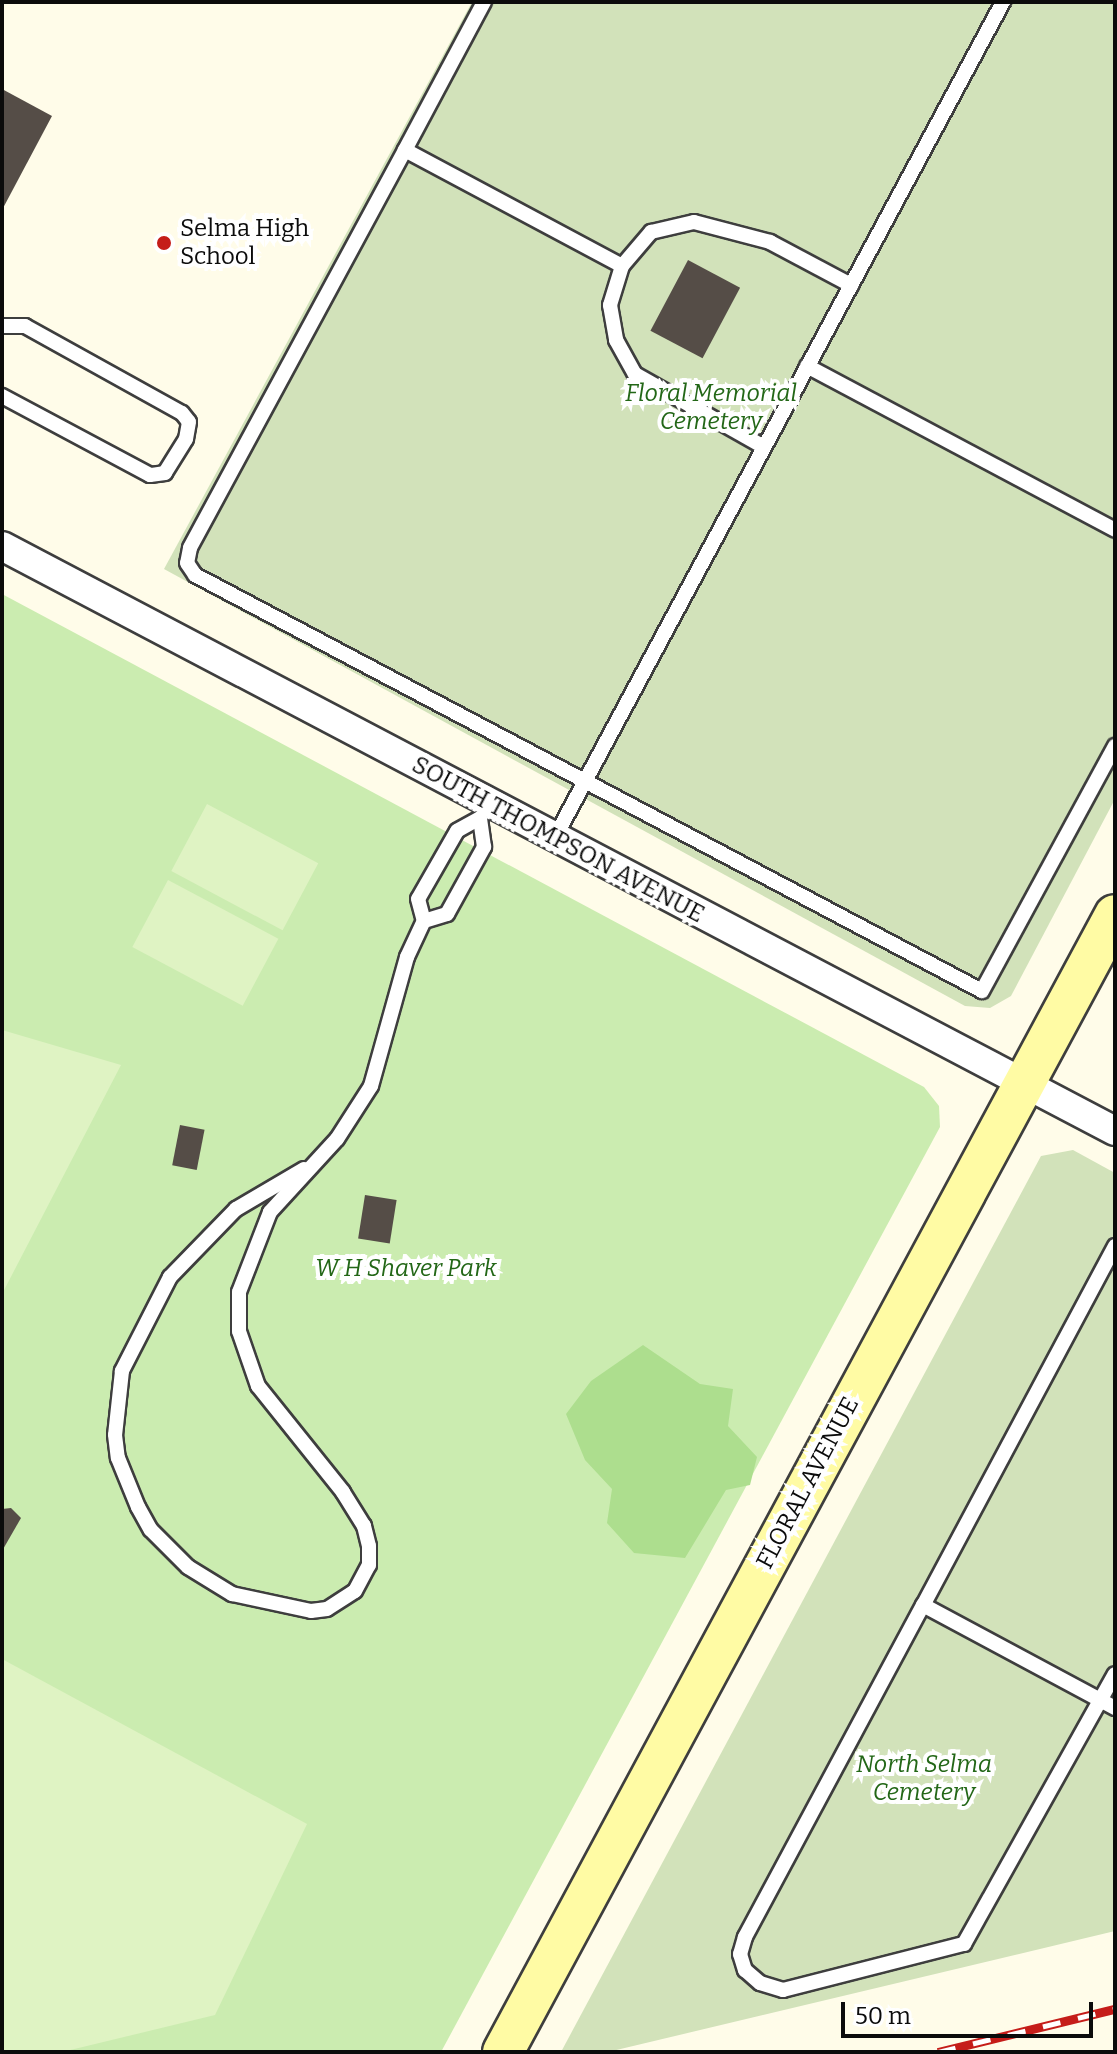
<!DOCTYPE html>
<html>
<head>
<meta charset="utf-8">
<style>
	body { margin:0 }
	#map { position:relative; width:1117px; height:2054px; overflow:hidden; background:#fffce9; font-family:Bitter,serif }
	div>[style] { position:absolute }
	.green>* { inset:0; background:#cbecb0 }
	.forest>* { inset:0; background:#adde8e }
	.cemetery>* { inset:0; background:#d2e2ba }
	.pitch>* { inset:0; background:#dff3c3; transform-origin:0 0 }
	.building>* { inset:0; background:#554d47; transform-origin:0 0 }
	.roads { filter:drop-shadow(2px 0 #3e3e3e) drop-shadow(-2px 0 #3e3e3e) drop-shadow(0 2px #3e3e3e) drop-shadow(0 -2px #3e3e3e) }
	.service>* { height:14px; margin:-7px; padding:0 7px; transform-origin:7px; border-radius:7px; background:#fff }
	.minor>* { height:28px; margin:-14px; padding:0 14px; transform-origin:14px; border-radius:14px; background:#fff }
	.secondary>* { height:40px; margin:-20px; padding:0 20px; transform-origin:20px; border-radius:20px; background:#fffba4 }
	.rail>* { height:9px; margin-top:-4.5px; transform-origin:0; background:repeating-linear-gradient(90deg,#fff 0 18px,#c51d19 0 36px); box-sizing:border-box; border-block:2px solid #c51d19 }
	.dots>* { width:22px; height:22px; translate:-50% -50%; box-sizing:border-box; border:4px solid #fff; border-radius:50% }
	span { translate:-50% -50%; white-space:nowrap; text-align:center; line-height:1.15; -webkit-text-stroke:8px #fff; paint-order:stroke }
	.poi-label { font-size:24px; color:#0b0b0b }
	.left { translate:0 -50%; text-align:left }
	.park-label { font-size:24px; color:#236717; font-style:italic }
	.street-label { font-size:24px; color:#0b0b0b }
	.frame { position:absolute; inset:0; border:4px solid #0b0b0b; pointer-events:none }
	.scale { position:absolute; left:841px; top:2002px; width:252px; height:36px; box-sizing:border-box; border:4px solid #0b0b0b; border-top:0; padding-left:10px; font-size:24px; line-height:28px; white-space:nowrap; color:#0b0b0b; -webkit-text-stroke:6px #fff; paint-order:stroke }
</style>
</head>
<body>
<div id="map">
	<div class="green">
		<div style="clip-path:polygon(2px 594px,924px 1087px,939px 1106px,940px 1127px,441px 2052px,2px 2052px)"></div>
	</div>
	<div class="forest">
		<div style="clip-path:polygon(643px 1345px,700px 1384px,733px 1389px,728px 1426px,757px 1457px,750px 1485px,726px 1490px,685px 1558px,634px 1553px,607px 1523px,612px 1489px,585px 1460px,566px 1414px,591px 1381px)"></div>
	</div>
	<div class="cemetery">
		<div style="clip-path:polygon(472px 2px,1115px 2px,1115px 799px,1011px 996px,990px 1008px,965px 1006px,164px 569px)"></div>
		<div style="clip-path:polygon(1073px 1150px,1115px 1173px,1115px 1931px,608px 2052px,561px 2052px,1041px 1156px)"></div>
	</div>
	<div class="pitch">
		<div style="left:207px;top:804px;width:126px;height:76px;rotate:28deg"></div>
		<div style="left:168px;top:880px;width:125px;height:76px;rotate:28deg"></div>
		<div style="clip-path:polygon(2px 1030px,121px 1065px,2px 1294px)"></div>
		<div style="clip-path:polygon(2px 1659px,307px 1824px,215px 2015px,62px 2052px,2px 2052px)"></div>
	</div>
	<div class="building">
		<div style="clip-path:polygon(2px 89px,52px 116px,2px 210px)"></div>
		<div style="left:688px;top:260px;width:59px;height:80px;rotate:28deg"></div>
		<div style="left:180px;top:1125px;width:25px;height:41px;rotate:11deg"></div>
		<div style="left:365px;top:1195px;width:32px;height:44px;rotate:9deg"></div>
		<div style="clip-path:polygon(11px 1508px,21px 1518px,2px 1551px,2px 1509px)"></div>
	</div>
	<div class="roads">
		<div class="service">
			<div style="left:484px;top:2px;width:168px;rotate:118.1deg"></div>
			<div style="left:405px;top:150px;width:246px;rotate:28.1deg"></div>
			<div style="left:622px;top:266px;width:45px;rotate:-49.5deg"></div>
			<div style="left:651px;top:232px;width:44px;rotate:-13.1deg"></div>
			<div style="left:694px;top:222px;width:79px;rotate:14.7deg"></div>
			<div style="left:770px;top:242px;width:92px;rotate:28deg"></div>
			<div style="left:405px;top:150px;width:452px;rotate:118.4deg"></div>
			<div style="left:190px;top:548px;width:15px;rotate:101deg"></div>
			<div style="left:187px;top:563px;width:14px;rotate:56deg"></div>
			<div style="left:195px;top:575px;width:890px;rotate:27.86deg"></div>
			<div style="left:982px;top:991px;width:279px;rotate:-61.5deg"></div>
			<div style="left:622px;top:266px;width:41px;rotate:107.1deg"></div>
			<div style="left:610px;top:305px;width:36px;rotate:80deg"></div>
			<div style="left:616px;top:340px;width:39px;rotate:61deg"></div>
			<div style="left:635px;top:374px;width:148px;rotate:29.5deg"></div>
			<div style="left:2px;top:326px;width:23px"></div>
			<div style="left:25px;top:326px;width:179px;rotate:29deg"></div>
			<div style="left:182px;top:413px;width:11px;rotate:52deg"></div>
			<div style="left:189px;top:422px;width:17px;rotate:100deg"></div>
			<div style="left:186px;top:439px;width:40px;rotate:122deg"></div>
			<div style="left:165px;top:473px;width:15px;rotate:172deg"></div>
			<div style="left:150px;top:475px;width:168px;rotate:-151.9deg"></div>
			<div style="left:807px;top:366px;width:349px;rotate:28deg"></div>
			<div style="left:554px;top:839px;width:950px;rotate:-61.79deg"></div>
			<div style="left:304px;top:1169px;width:79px;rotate:149.5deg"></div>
			<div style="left:236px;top:1209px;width:95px;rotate:134.1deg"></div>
			<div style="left:170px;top:1277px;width:106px;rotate:117.1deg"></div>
			<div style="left:122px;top:1371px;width:64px;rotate:96.2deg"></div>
			<div style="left:115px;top:1435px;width:23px;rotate:83deg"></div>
			<div style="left:118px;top:1458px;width:53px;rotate:67.8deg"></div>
			<div style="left:138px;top:1507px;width:26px;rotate:61deg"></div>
			<div style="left:151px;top:1530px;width:52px;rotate:45deg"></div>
			<div style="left:188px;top:1567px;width:52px;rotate:31.5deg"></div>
			<div style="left:232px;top:1594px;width:81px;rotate:12.1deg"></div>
			<div style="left:311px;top:1611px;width:16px;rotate:-7deg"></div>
			<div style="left:327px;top:1609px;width:33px;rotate:-33deg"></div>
			<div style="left:355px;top:1591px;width:30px;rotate:-62deg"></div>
			<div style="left:369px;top:1565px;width:19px;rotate:-90deg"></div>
			<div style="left:369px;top:1546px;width:21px;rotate:-104deg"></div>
			<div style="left:364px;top:1526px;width:40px;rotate:-122deg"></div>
			<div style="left:343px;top:1492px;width:136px;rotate:-128.7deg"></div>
			<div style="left:258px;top:1386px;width:58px;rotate:-109.1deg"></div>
			<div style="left:239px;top:1331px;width:39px;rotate:-90deg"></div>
			<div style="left:239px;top:1292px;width:86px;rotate:-68.8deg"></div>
			<div style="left:270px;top:1212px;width:99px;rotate:-47.5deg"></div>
			<div style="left:337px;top:1139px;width:63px;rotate:-57.3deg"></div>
			<div style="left:371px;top:1086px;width:134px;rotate:-74.4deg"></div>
			<div style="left:407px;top:957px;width:40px;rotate:-65deg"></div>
			<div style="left:424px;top:921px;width:24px;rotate:-17deg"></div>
			<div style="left:447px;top:914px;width:77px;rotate:-61.1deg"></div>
			<div style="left:484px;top:847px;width:29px;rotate:-98deg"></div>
			<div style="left:480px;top:818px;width:26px;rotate:151deg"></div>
			<div style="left:457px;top:831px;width:78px;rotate:119.8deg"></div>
			<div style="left:418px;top:899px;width:23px;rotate:75deg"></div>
			<div style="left:1115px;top:1246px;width:407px;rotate:118.1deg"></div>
			<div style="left:923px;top:1605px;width:218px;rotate:28.2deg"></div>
			<div style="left:923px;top:1605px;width:377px;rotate:118.2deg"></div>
			<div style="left:745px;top:1937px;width:18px;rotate:106deg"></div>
			<div style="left:740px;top:1954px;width:17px;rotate:73deg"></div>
			<div style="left:745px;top:1970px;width:20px;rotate:41deg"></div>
			<div style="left:760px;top:1983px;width:24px;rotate:17deg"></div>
			<div style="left:783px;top:1990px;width:187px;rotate:-14.3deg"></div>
			<div style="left:964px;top:1944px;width:309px;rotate:-60.8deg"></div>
		</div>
		<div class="minor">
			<div style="left:2px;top:546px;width:1257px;rotate:27.73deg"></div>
		</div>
		<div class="secondary">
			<div style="left:503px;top:2052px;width:1291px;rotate:-61.71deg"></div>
		</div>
	</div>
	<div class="rail">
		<div style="left:938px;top:2052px;width:182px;rotate:-13.7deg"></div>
	</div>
	<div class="dots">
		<div style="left:164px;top:243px;background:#c51d19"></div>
	</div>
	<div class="poi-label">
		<span class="left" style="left:180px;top:243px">Selma High<br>School</span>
	</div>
	<div class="park-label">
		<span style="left:711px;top:408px">Floral Memorial<br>Cemetery</span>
		<span style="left:406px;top:1269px">W H Shaver Park</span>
		<span style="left:924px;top:1779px">North Selma<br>Cemetery</span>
	</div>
	<div class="street-label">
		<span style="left:558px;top:840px;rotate:28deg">SOUTH THOMPSON AVENUE</span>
		<span style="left:808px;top:1483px;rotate:-62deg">FLORAL AVENUE</span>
	</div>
	<div class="frame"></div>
	<div class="scale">50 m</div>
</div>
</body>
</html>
